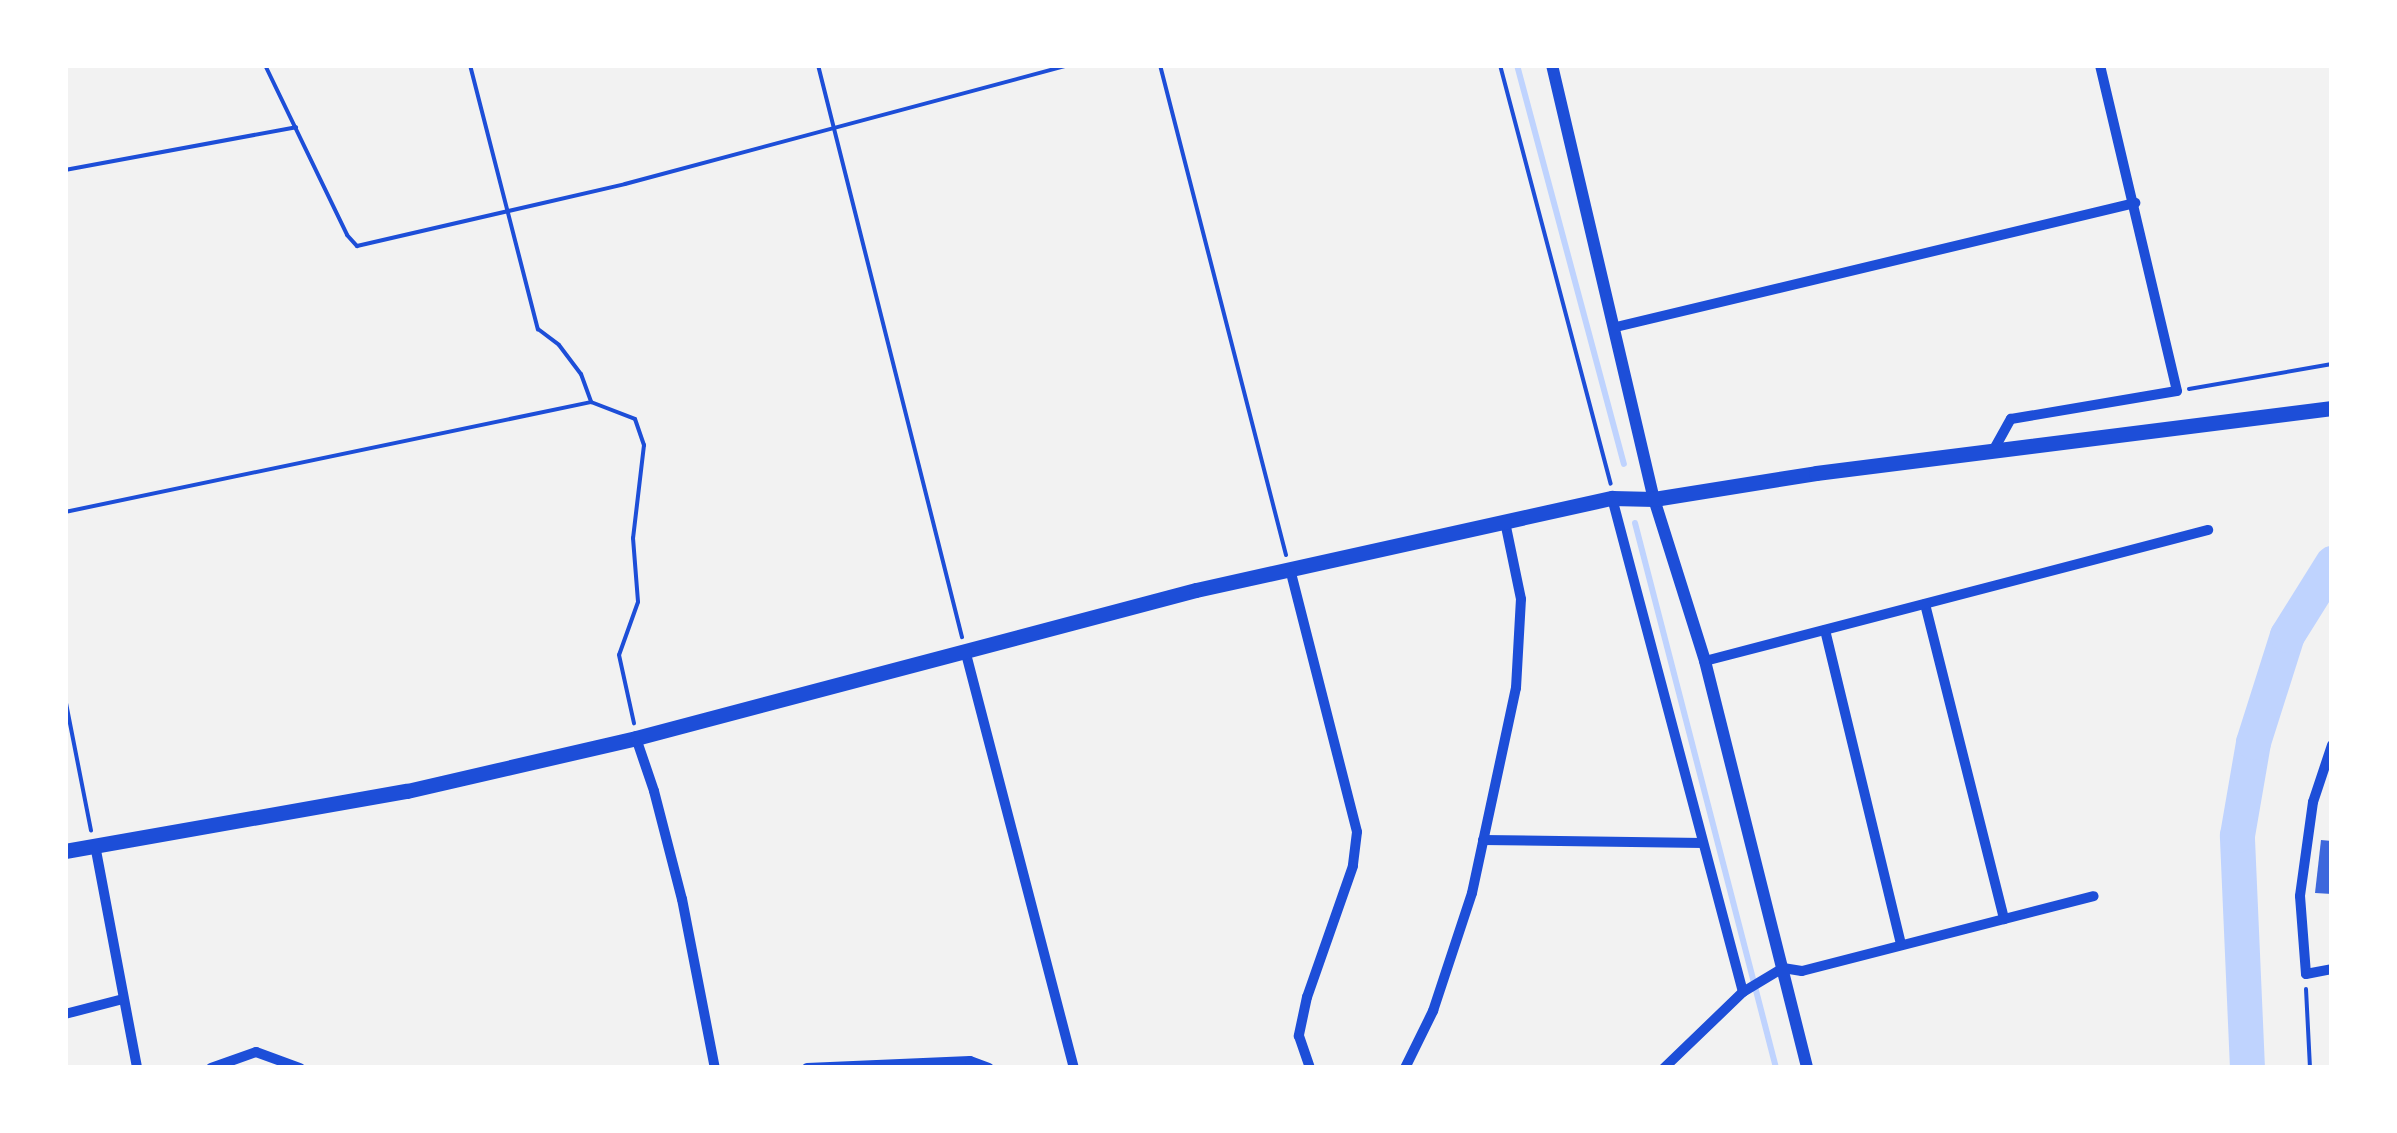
<!DOCTYPE html>
<html>
<head>
<meta charset="utf-8">
<style>
	body { margin:0 }
	#map { position:relative; width:2397px; height:1133px; overflow:hidden; background:#f2f2f2; font-family:Rubik,sans-serif }
	div>[style] { position:absolute }
	.stream>* { height:6px; margin:-3px; padding:0 3px; transform-origin:3px; border-radius:3px; background:#bfd3fe }
	.river>* { height:35px; margin:-17.5px; padding:0 17.5px; transform-origin:17.5px; border-radius:17.5px; background:#bfd3fe }
	.building>* { inset:0; background:#3d67dc }
	.path>* { height:4px; margin:-2px; padding:0 2px; transform-origin:2px; border-radius:2px; background:#1d4ed8 }
	.minor>* { height:10px; margin:-5px; padding:0 5px; transform-origin:5px; border-radius:5px; background:#1d4ed8 }
	.tertiary>* { height:12px; margin:-6px; padding:0 6px; transform-origin:6px; border-radius:6px; background:#1d4ed8 }
	.primary>* { height:15px; margin:-7.5px; padding:0 7.5px; transform-origin:7.5px; border-radius:7.5px; background:#1d4ed8 }
	span { translate:-50% -50%; white-space:nowrap; text-align:center; line-height:1.15; -webkit-text-stroke:10px #fff; paint-order:stroke }
	.frame { position:absolute; inset:0; border:68px solid #fff; pointer-events:none }
</style>
</head>
<body>
<div id="map">
	<div class="stream">
		<div style="left:1517px;top:65px;width:413px;rotate:75deg"></div>
		<div style="left:1635px;top:523px;width:563px;rotate:75.49deg"></div>
	</div>
	<div class="river">
		<div style="left:2247px;top:1068px;width:233px;rotate:-92.5deg"></div>
		<div style="left:2237px;top:835px;width:94px;rotate:-80.2deg"></div>
		<div style="left:2253px;top:742px;width:112px;rotate:-72.4deg"></div>
		<div style="left:2287px;top:635px;width:85px;rotate:-58deg"></div>
	</div>
	<div class="building">
		<div style="clip-path:polygon(2321px 840px,2332px 841px,2332px 894px,2315px 893px)"></div>
	</div>
	<div class="path">
		<div style="left:265px;top:65px;width:189px;rotate:64.2deg"></div>
		<div style="left:347px;top:235px;width:15px;rotate:48deg"></div>
		<div style="left:357px;top:246px;width:275px;rotate:-13deg"></div>
		<div style="left:625px;top:184px;width:461px;rotate:-15deg"></div>
		<div style="left:470px;top:65px;width:273px;rotate:75.6deg"></div>
		<div style="left:538px;top:329px;width:26px;rotate:37deg"></div>
		<div style="left:559px;top:345px;width:36px;rotate:53deg"></div>
		<div style="left:581px;top:374px;width:30px;rotate:70deg"></div>
		<div style="left:591px;top:402px;width:47px;rotate:21.1deg"></div>
		<div style="left:635px;top:419px;width:28px;rotate:71deg"></div>
		<div style="left:644px;top:445px;width:94px;rotate:96.7deg"></div>
		<div style="left:633px;top:538px;width:64px;rotate:85.5deg"></div>
		<div style="left:638px;top:602px;width:56px;rotate:109.7deg"></div>
		<div style="left:619px;top:655px;width:70px;rotate:77.6deg"></div>
		<div style="left:818px;top:65px;width:590px;rotate:75.87deg"></div>
		<div style="left:1160px;top:65px;width:506px;rotate:75.58deg"></div>
		<div style="left:1500px;top:65px;width:433px;rotate:75.2deg"></div>
		<div style="left:65px;top:170px;width:235px;rotate:-10.5deg"></div>
		<div style="left:2189px;top:389px;width:145px;rotate:-9.9deg"></div>
		<div style="left:65px;top:512px;width:537px;rotate:-11.81deg"></div>
		<div style="left:65px;top:698px;width:135px;rotate:78.9deg"></div>
		<div style="left:2306px;top:989px;width:79px;rotate:87.1deg"></div>
	</div>
	<div class="minor">
		<div style="left:1616px;top:327px;width:534px;rotate:-13.44deg"></div>
		<div style="left:1993px;top:451px;width:37px;rotate:-61deg"></div>
		<div style="left:2011px;top:419px;width:168px;rotate:-9.6deg"></div>
		<div style="left:2177px;top:391px;width:335px;rotate:-103.3deg"></div>
		<div style="left:1612px;top:498px;width:511px;rotate:75.15deg"></div>
		<div style="left:1290px;top:569px;width:271px;rotate:75.7deg"></div>
		<div style="left:1357px;top:832px;width:34px;rotate:97deg"></div>
		<div style="left:1353px;top:866px;width:139px;rotate:109.3deg"></div>
		<div style="left:1307px;top:997px;width:40px;rotate:102deg"></div>
		<div style="left:1299px;top:1036px;width:34px;rotate:71deg"></div>
		<div style="left:1925px;top:604px;width:325px;rotate:75.9deg"></div>
		<div style="left:1825px;top:630px;width:324px;rotate:76.4deg"></div>
		<div style="left:965px;top:650px;width:432px;rotate:75.4deg"></div>
		<div style="left:1705px;top:661px;width:520px;rotate:-14.6deg"></div>
		<div style="left:636px;top:738px;width:56px;rotate:71.2deg"></div>
		<div style="left:654px;top:791px;width:112px;rotate:75.5deg"></div>
		<div style="left:682px;top:899px;width:172px;rotate:79deg"></div>
		<div style="left:2332px;top:745px;width:60px;rotate:108.4deg"></div>
		<div style="left:2313px;top:802px;width:95px;rotate:97.9deg"></div>
		<div style="left:2300px;top:896px;width:78px;rotate:85.6deg"></div>
		<div style="left:2306px;top:974px;width:26px;rotate:-11deg"></div>
		<div style="left:1483px;top:840px;width:220px;rotate:0.8deg"></div>
		<div style="left:95px;top:845px;width:227px;rotate:79.3deg"></div>
		<div style="left:65px;top:1014px;width:60px;rotate:-14.5deg"></div>
		<div style="left:211px;top:1068px;width:48px;rotate:-19.6deg"></div>
		<div style="left:256px;top:1052px;width:47px;rotate:20deg"></div>
		<div style="left:807px;top:1068px;width:163px;rotate:-2.5deg"></div>
		<div style="left:970px;top:1061px;width:20px;rotate:20deg"></div>
		<div style="left:1405px;top:1068px;width:64px;rotate:-63.8deg"></div>
		<div style="left:1433px;top:1011px;width:124px;rotate:-71.7deg"></div>
		<div style="left:1472px;top:893px;width:210px;rotate:-77.9deg"></div>
		<div style="left:1516px;top:688px;width:89px;rotate:-86.8deg"></div>
		<div style="left:1521px;top:599px;width:79px;rotate:-101.7deg"></div>
		<div style="left:1664px;top:1068px;width:110px;rotate:-43.9deg"></div>
		<div style="left:1743px;top:992px;width:47px;rotate:-31deg"></div>
		<div style="left:1783px;top:968px;width:19px;rotate:9deg"></div>
		<div style="left:1802px;top:971px;width:301px;rotate:-14.4deg"></div>
	</div>
	<div class="tertiary">
		<div style="left:1552px;top:65px;width:446px;rotate:76.8deg"></div>
		<div style="left:1654px;top:499px;width:170px;rotate:72.5deg"></div>
		<div style="left:1705px;top:661px;width:420px;rotate:75.9deg"></div>
	</div>
	<div class="primary">
		<div style="left:65px;top:851px;width:347px;rotate:-10deg"></div>
		<div style="left:407px;top:791px;width:235px;rotate:-13deg"></div>
		<div style="left:636px;top:738px;width:579px;rotate:-14.8deg"></div>
		<div style="left:1196px;top:590px;width:426px;rotate:-12.5deg"></div>
		<div style="left:1612px;top:498px;width:42px;rotate:1.4deg"></div>
		<div style="left:1654px;top:499px;width:164px;rotate:-9.1deg"></div>
		<div style="left:1816px;top:473px;width:520px;rotate:-7.18deg"></div>
	</div>
	<div class="frame"></div>
</div>
</body>
</html>
